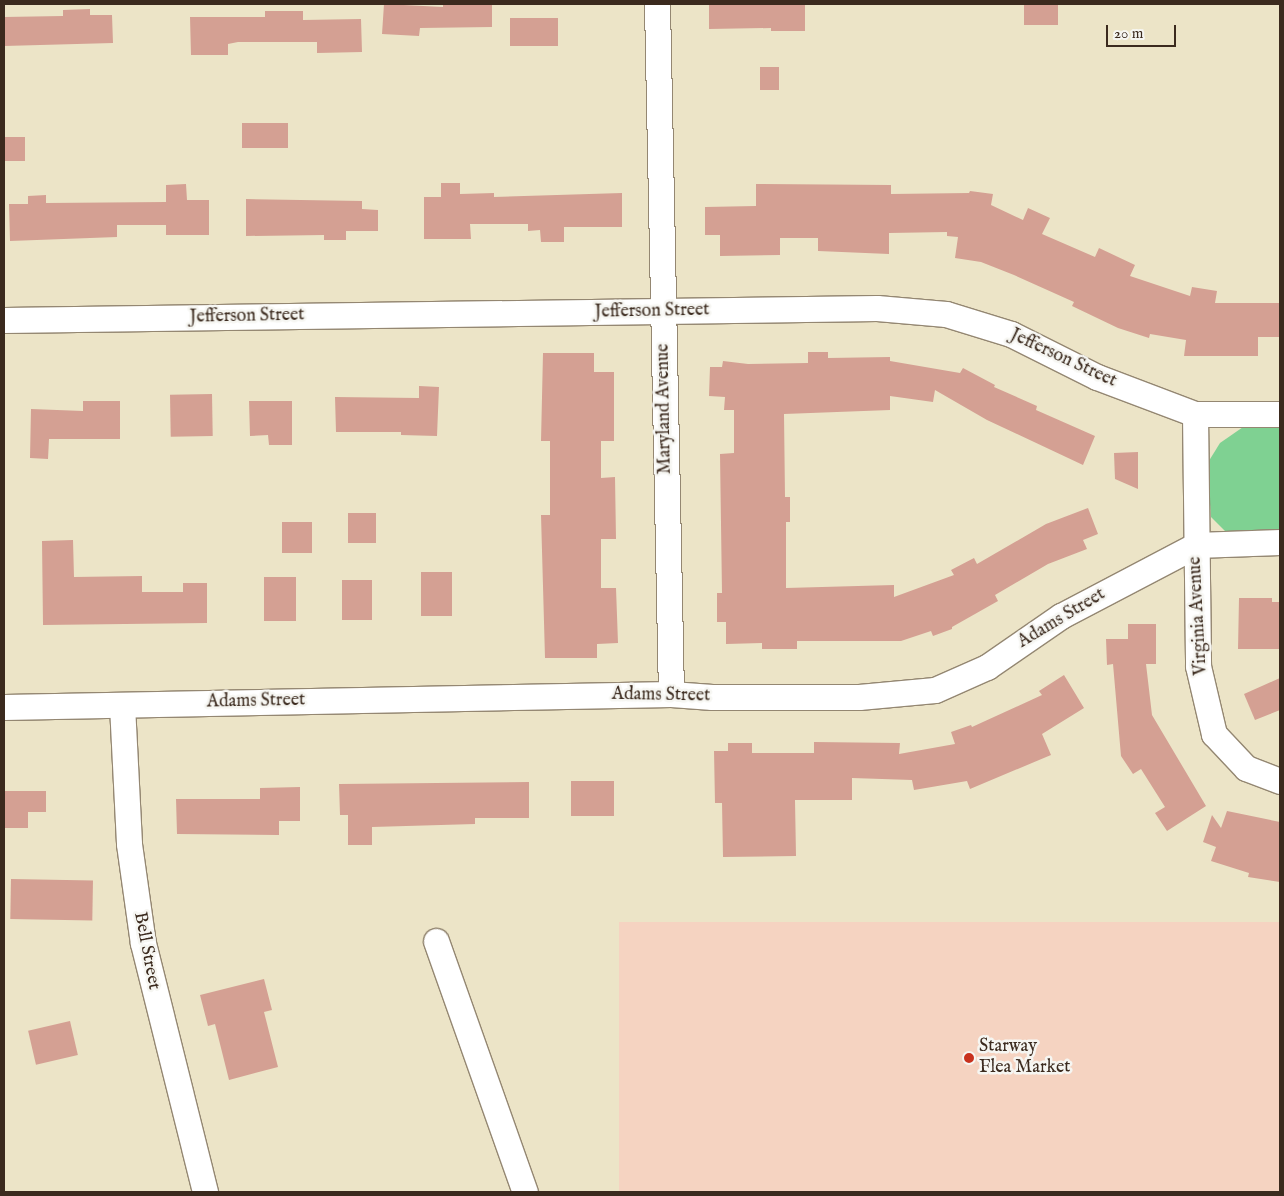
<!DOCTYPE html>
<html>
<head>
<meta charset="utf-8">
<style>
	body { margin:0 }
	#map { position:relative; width:1284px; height:1196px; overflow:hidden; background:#ece4c7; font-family:"IM FELL English",serif }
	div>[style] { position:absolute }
	.built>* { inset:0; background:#f5d3c1; transform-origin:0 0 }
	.green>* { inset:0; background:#7fd192 }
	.building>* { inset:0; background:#d4a093; transform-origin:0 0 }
	.roads { filter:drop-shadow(1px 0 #948772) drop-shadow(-1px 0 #948772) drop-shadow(0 1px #948772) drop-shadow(0 -1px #948772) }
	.minor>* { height:25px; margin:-12.5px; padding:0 12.5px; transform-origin:12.5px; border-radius:12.5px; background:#fff }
	.dots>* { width:14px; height:14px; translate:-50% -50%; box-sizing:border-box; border:2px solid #f6f6f2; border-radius:50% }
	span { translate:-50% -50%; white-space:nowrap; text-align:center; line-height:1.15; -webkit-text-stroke:5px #f6f6f2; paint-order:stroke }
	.street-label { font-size:18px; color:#3b2a1e }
	.poi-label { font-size:18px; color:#3b2a1e }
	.left { translate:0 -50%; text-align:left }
	.frame { position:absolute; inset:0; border:5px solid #3b2a1e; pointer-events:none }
	.scale { position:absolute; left:1106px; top:25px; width:70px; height:22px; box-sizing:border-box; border:2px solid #3b2a1e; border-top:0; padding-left:6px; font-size:15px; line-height:18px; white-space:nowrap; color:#3b2a1e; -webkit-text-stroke:4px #f6f6f2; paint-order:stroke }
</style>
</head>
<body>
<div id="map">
	<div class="built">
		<div style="left:619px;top:922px;width:661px;height:281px"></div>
	</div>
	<div class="green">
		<div style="clip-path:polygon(1280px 424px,1280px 537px,1233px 539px,1211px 517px,1207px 464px,1220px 443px,1246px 425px)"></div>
	</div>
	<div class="building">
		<div style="clip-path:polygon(384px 4px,443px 7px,443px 4px,492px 4px,492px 27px,420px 28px,419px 36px,382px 34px)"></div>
		<div style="clip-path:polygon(709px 4px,805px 4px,805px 31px,771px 31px,771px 28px,709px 29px)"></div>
		<div style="left:1024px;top:4px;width:34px;height:21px"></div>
		<div style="clip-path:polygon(90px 9px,90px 15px,112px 15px,113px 43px,4px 46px,4px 17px,63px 16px,63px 10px)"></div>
		<div style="clip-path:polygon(265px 11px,303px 11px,303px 20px,361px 19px,362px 52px,317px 53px,317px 42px,238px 42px,228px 44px,228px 55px,191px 55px,190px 17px,265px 17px)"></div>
		<div style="left:558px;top:18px;width:28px;height:48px;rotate:90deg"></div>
		<div style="left:760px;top:67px;width:19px;height:23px"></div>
		<div style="left:242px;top:123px;width:46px;height:25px"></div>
		<div style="left:4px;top:137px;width:21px;height:24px"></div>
		<div style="clip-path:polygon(441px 183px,460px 183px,460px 194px,494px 193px,494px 197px,622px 193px,622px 227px,564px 227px,564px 242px,541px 242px,540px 230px,528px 231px,528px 224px,470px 224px,471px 239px,424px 239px,424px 197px,441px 197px)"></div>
		<div style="clip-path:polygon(186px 184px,187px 200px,209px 200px,209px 235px,166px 235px,166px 225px,117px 225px,117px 237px,10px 241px,9px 204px,28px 204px,28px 196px,46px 195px,46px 203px,166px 202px,166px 185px)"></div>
		<div style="clip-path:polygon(756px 184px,891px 185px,891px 194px,969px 193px,970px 191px,993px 194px,991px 205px,1023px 220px,1028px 208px,1050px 218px,1042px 234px,1095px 257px,1099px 248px,1135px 265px,1130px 276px,1190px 296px,1192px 287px,1217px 291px,1215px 303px,1280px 303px,1280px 337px,1258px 337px,1258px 356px,1184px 356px,1186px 340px,1150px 334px,1149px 338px,1118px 328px,1072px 306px,1074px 302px,1014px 275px,981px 262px,955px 258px,958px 237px,947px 236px,947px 232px,889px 233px,889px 254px,818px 251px,818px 238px,780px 238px,780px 255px,720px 256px,720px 235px,705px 235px,705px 207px,756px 206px)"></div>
		<div style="clip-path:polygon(246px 199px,362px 201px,362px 209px,378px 210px,378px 231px,346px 231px,346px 240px,324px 240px,324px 235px,246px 236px)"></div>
		<div style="clip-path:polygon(808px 352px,828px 352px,828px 358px,890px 357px,890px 361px,960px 373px,963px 368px,995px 385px,994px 387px,1037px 406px,1036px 410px,1095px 436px,1083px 465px,987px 420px,935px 390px,933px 402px,890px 396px,890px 410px,784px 414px,785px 497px,790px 497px,790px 522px,786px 522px,786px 588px,894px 585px,894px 597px,954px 575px,951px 570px,974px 558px,977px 564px,1046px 524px,1088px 508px,1098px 534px,1083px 540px,1087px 549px,1048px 564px,995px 595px,998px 601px,952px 627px,952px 629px,933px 636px,931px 631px,901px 641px,797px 641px,797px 649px,762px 649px,762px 643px,726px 644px,726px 622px,717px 622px,717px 593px,722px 593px,720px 454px,734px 453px,734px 410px,724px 410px,725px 397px,709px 396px,710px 367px,722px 367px,723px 361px,748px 364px,808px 363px)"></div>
		<div style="clip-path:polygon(543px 353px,594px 353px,594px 372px,614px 372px,614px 441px,601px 441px,601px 478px,615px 477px,616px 539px,601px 539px,601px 588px,616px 588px,618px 643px,597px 644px,597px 658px,545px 658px,541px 515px,550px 515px,550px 441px,541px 441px)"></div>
		<div style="clip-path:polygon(419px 386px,439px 387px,437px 436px,401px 435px,401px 432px,336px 432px,335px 397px,419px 398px)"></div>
		<div style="left:212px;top:394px;width:42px;height:42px;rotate:89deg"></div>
		<div style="clip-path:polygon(83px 401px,120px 401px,120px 439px,49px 439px,48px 459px,30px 458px,31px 409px,83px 411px)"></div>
		<div style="clip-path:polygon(249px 401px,292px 401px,292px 445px,269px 445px,268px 435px,250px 436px)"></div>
		<div style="clip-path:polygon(1138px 452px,1138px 489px,1115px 479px,1114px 453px)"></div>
		<div style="left:348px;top:513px;width:28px;height:30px"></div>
		<div style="left:312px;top:522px;width:31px;height:30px;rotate:90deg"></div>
		<div style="clip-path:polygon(73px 540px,74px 577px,142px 576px,142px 592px,183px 592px,183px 583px,207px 583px,207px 623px,43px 625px,42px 541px)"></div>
		<div style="left:421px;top:572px;width:31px;height:44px"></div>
		<div style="left:264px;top:577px;width:32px;height:44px"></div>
		<div style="left:342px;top:580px;width:30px;height:40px"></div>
		<div style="clip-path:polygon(1239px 598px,1272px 598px,1272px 602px,1280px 602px,1280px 649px,1238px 649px)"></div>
		<div style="clip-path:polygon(1128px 624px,1156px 624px,1156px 664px,1146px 664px,1152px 715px,1206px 806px,1167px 831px,1155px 813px,1165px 807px,1141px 769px,1133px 774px,1121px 756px,1113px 664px,1107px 665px,1106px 639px,1128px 639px)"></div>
		<div style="clip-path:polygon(1064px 675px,1084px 708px,1042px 734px,1051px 755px,970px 789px,967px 781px,914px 790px,912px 780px,852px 778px,852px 800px,795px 800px,796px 856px,723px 857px,722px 803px,715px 803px,714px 751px,728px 751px,728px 743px,752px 743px,752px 753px,814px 753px,814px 742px,900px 743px,899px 754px,955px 744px,951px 732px,971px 725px,972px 727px,1042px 695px,1039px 691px)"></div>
		<div style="clip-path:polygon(1280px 678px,1280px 710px,1255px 720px,1244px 694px)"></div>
		<div style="left:571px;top:781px;width:43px;height:35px"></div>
		<div style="clip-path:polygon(529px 782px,529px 818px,475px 818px,475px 824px,372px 827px,372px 845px,348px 845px,348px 815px,340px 815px,339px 784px)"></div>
		<div style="clip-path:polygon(300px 787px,300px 821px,279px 821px,279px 835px,177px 834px,176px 799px,260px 799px,260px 788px)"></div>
		<div style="clip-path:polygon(4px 791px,46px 791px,46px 812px,28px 812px,28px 828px,4px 828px)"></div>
		<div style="clip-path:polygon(1227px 811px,1280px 822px,1280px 882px,1248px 877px,1249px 873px,1211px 861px,1216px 847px,1203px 842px,1212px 815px,1221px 828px)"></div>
		<div style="left:11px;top:879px;width:82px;height:40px;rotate:1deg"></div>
		<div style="clip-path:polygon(264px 979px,272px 1010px,264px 1012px,278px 1067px,229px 1080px,215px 1024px,208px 1026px,200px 995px)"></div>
		<div style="left:70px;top:1021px;width:35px;height:43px;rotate:77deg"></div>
	</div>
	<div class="roads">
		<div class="minor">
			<div style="left:657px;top:4px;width:690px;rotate:88.84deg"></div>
			<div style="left:4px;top:320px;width:873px;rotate:-0.79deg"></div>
			<div style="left:877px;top:308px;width:69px;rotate:5deg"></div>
			<div style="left:946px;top:314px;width:68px;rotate:17.1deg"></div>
			<div style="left:1011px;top:334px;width:96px;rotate:26.6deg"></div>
			<div style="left:1097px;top:377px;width:105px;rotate:20.7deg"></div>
			<div style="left:1195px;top:414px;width:85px"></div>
			<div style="left:1195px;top:414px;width:252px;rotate:89.3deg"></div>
			<div style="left:1198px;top:666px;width:70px;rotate:76.8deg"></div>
			<div style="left:1214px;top:734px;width:47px;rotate:46.7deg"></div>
			<div style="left:1246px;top:768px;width:36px;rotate:21deg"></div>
			<div style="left:122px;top:705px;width:139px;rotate:87.1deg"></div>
			<div style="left:129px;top:844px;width:100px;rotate:82deg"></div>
			<div style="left:143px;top:943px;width:257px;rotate:76deg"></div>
			<div style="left:4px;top:707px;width:667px;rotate:-1.12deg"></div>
			<div style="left:671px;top:694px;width:41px;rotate:4.2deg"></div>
			<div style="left:712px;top:697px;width:147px"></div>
			<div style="left:859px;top:697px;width:76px;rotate:-5.3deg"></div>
			<div style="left:935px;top:690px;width:57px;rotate:-23.9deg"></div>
			<div style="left:987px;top:667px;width:90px;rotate:-34.6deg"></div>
			<div style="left:1061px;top:616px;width:153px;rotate:-27.7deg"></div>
			<div style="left:1196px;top:545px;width:84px;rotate:-2deg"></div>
			<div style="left:436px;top:941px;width:266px;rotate:70.5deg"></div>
		</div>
	</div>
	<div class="dots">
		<div style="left:969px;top:1058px;background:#c8321e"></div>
	</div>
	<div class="street-label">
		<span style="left:652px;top:312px;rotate:-1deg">Jefferson Street</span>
		<span style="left:247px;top:317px;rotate:-1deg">Jefferson Street</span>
		<span style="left:1063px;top:359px;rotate:25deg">Jefferson Street</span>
		<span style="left:665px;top:409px;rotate:-91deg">Maryland Avenue</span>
		<span style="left:1199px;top:616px;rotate:-93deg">Virginia Avenue</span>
		<span style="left:1062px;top:619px;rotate:-31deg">Adams Street</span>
		<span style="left:661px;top:696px;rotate:1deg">Adams Street</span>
		<span style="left:256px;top:702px;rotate:-1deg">Adams Street</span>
		<span style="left:146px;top:951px;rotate:79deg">Bell Street</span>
	</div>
	<div class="poi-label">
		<span class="left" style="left:979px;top:1058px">Starway<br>Flea Market</span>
	</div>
	<div class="frame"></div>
	<div class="scale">20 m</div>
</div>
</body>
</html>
